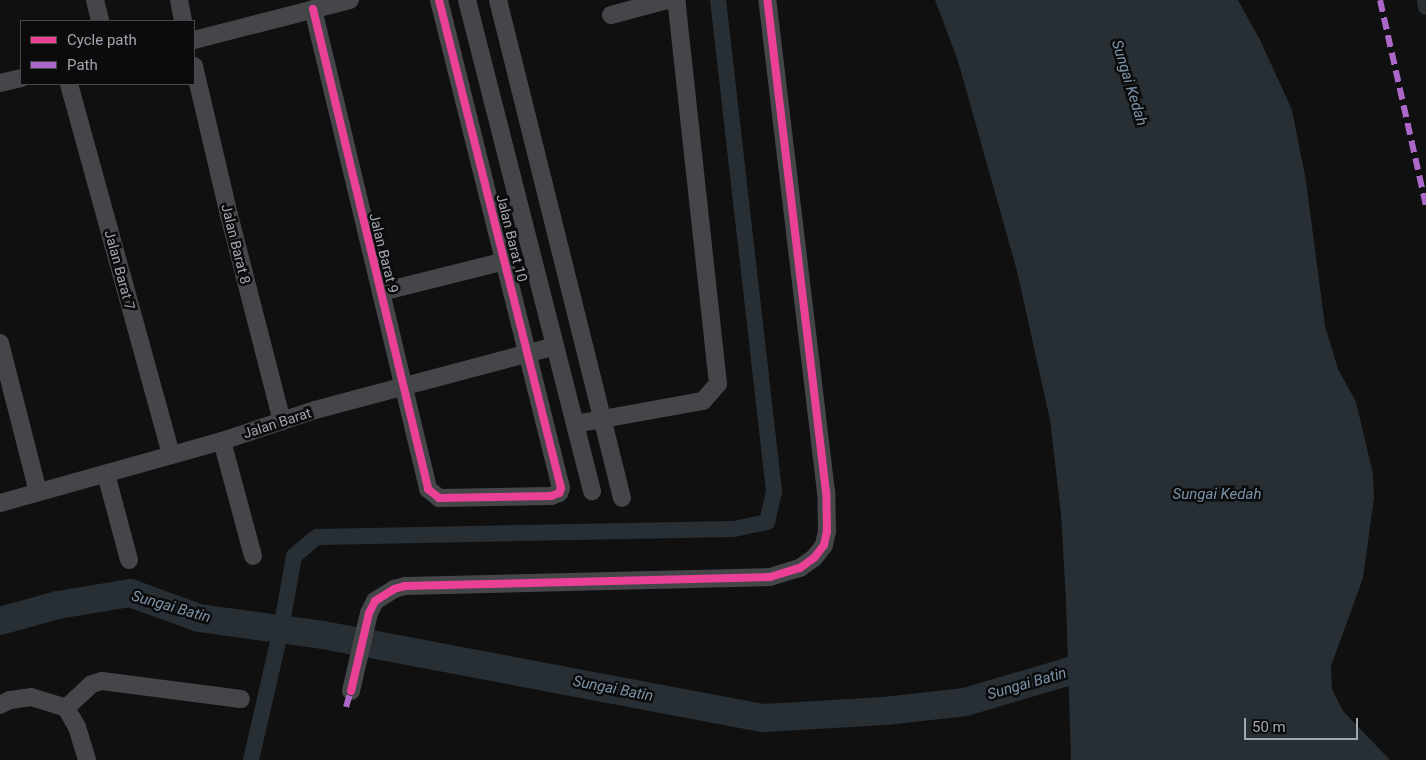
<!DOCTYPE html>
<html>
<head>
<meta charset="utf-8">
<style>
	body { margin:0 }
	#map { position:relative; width:1426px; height:760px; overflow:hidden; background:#101011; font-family:Roboto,sans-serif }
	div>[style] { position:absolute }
	.water>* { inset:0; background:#282f34 }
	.canal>* { height:16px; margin:-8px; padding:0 8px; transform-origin:8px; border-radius:8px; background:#282f34 }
	.river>* { height:28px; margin:-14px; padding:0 14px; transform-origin:14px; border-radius:14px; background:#282f34 }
	.minor>* { height:18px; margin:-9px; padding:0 9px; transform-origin:9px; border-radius:9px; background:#444649 }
	.quiet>* { height:6px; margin-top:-3px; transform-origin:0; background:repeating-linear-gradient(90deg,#ac68c9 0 12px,transparent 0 18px) }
	.cycleway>* { height:8px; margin:-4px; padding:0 4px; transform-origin:4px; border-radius:4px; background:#ea4096 }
	span { translate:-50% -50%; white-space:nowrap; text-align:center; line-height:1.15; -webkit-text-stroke:5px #0b0b0c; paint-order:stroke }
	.street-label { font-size:14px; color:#a2a6b0 }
	.water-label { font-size:15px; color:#7b93a9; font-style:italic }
	.legend { position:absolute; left:20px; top:20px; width:175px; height:65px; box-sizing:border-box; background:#0b0b0c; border:1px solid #47494e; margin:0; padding:6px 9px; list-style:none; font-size:15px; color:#a2a6b0 }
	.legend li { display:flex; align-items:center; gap:10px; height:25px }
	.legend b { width:25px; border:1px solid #47494e }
	.scale { position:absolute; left:1244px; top:718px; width:114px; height:22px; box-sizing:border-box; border:2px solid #a2a6b0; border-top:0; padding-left:6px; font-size:15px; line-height:18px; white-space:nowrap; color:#a2a6b0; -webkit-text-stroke:4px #0b0b0c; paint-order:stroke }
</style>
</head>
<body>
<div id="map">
	<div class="water">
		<div style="clip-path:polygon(935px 0,1238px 0,1261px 42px,1292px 110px,1306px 181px,1325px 326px,1338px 369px,1356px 402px,1373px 474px,1374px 498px,1363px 578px,1331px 666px,1332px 689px,1343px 711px,1390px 760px,1071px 760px,1066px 600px,1061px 514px,1050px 420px,1017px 271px,958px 61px)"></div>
	</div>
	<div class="canal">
		<div style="left:1425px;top:0;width:7px;rotate:82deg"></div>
		<div style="left:251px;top:760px;width:134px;rotate:-77.1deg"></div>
		<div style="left:281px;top:629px;width:74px;rotate:-79.9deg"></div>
		<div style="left:294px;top:556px;width:30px;rotate:-40deg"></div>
		<div style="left:317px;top:537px;width:417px;rotate:-1.1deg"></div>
		<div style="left:734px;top:529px;width:34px;rotate:-12deg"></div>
		<div style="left:767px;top:522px;width:32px;rotate:-77deg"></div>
		<div style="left:774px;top:491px;width:494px;rotate:-96.5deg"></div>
	</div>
	<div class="river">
		<div style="left:0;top:621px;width:60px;rotate:-15.4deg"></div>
		<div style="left:58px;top:605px;width:73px;rotate:-9.5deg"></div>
		<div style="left:130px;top:593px;width:73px;rotate:19.9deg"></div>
		<div style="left:199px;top:618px;width:125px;rotate:7.8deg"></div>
		<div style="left:323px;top:635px;width:448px;rotate:10.7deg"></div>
		<div style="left:763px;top:718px;width:122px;rotate:-3.3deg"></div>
		<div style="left:885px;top:711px;width:81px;rotate:-6.4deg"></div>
		<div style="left:965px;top:702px;width:109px;rotate:-16.4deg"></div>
		<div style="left:1070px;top:671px;width:37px;rotate:6deg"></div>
	</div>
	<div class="minor">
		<div style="left:95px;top:0;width:21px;rotate:76deg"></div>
		<div style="left:179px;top:0;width:21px;rotate:79deg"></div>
		<div style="left:467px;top:0;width:507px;rotate:75.72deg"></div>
		<div style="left:498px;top:0;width:513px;rotate:76.02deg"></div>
		<div style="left:313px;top:9px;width:494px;rotate:76.5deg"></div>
		<div style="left:428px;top:489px;width:14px;rotate:39deg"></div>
		<div style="left:439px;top:498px;width:112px;rotate:-1deg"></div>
		<div style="left:551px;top:496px;width:9px;rotate:-21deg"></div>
		<div style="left:559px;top:493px;width:5px;rotate:-68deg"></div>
		<div style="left:561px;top:488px;width:503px;rotate:-104.04deg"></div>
		<div style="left:611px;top:15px;width:58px;rotate:-15deg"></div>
		<div style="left:194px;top:40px;width:161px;rotate:-14.4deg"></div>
		<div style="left:194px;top:66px;width:153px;rotate:76.8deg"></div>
		<div style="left:229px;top:215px;width:213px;rotate:75.6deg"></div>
		<div style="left:0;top:83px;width:22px;rotate:-13deg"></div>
		<div style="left:69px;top:84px;width:385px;rotate:74.6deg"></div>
		<div style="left:381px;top:292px;width:128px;rotate:-14deg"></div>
		<div style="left:0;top:343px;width:154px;rotate:75.7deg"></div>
		<div style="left:575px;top:424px;width:130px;rotate:-10.2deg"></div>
		<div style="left:703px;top:401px;width:23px;rotate:-49deg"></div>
		<div style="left:718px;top:384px;width:382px;rotate:-96.2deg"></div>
		<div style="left:677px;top:4px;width:9px;rotate:-153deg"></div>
		<div style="left:222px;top:441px;width:119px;rotate:74.9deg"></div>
		<div style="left:106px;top:474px;width:89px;rotate:75deg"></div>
		<div style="left:0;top:503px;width:230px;rotate:-15.6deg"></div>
		<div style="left:222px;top:441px;width:98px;rotate:-18.4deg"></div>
		<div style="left:315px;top:410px;width:248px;rotate:-14.9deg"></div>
		<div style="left:351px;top:691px;width:80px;rotate:-77deg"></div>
		<div style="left:369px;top:613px;width:13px;rotate:-63deg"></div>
		<div style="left:375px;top:601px;width:22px;rotate:-32deg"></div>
		<div style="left:394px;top:589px;width:11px;rotate:-15deg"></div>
		<div style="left:405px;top:586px;width:365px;rotate:-1.4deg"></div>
		<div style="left:770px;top:577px;width:31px;rotate:-17deg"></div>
		<div style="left:800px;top:568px;width:17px;rotate:-36deg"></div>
		<div style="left:814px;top:558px;width:16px;rotate:-52deg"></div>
		<div style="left:824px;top:545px;width:14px;rotate:-78deg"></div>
		<div style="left:827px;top:531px;width:39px;rotate:-91deg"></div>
		<div style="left:826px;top:492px;width:496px;rotate:-96.8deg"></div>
		<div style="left:0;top:705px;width:11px;rotate:-27deg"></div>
		<div style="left:10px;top:700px;width:21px;rotate:-8deg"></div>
		<div style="left:31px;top:697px;width:37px;rotate:17deg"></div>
		<div style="left:66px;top:708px;width:22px;rotate:60deg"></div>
		<div style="left:77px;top:727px;width:34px;rotate:73deg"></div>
		<div style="left:66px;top:708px;width:35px;rotate:-43deg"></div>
		<div style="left:92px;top:684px;width:10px;rotate:-17deg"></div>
		<div style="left:102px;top:681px;width:140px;rotate:7.4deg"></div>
	</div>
	<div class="quiet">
		<div style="left:1380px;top:0;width:211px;rotate:77.4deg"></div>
		<div style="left:346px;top:707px;width:17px;rotate:-73deg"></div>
	</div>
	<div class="cycleway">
		<div style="left:313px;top:9px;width:494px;rotate:76.5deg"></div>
		<div style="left:428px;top:489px;width:14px;rotate:39deg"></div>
		<div style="left:439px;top:498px;width:112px;rotate:-1deg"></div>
		<div style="left:551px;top:496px;width:9px;rotate:-21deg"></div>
		<div style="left:559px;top:493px;width:5px;rotate:-68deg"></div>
		<div style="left:561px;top:488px;width:503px;rotate:-104.04deg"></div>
		<div style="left:351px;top:691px;width:80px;rotate:-77deg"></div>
		<div style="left:369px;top:613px;width:13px;rotate:-63deg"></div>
		<div style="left:375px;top:601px;width:22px;rotate:-32deg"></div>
		<div style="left:394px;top:589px;width:11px;rotate:-15deg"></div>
		<div style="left:405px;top:586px;width:365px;rotate:-1.4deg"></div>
		<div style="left:770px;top:577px;width:31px;rotate:-17deg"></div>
		<div style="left:800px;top:568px;width:17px;rotate:-36deg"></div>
		<div style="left:814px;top:558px;width:16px;rotate:-52deg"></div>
		<div style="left:824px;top:545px;width:14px;rotate:-78deg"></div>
		<div style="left:827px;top:531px;width:39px;rotate:-91deg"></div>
		<div style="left:826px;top:492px;width:496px;rotate:-96.8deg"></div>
	</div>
	<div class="street-label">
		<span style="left:512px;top:238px;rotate:76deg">Jalan Barat 10</span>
		<span style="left:236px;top:244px;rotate:76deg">Jalan Barat 8</span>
		<span style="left:384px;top:253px;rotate:76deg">Jalan Barat 9</span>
		<span style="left:120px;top:270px;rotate:75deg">Jalan Barat 7</span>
		<span style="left:277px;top:423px;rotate:-18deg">Jalan Barat</span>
	</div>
	<div class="water-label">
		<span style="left:1129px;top:83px;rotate:73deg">Sungai Kedah</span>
		<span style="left:1217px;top:495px">Sungai Kedah</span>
		<span style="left:171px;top:607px;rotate:16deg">Sungai Batin</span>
		<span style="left:1027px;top:684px;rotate:-16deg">Sungai Batin</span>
		<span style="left:613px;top:689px;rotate:11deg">Sungai Batin</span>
	</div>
	<ul class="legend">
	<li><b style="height:6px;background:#ea4096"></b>Cycle path</li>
	<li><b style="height:6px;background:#ac68c9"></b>Path</li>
	</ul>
	<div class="scale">50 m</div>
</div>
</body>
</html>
